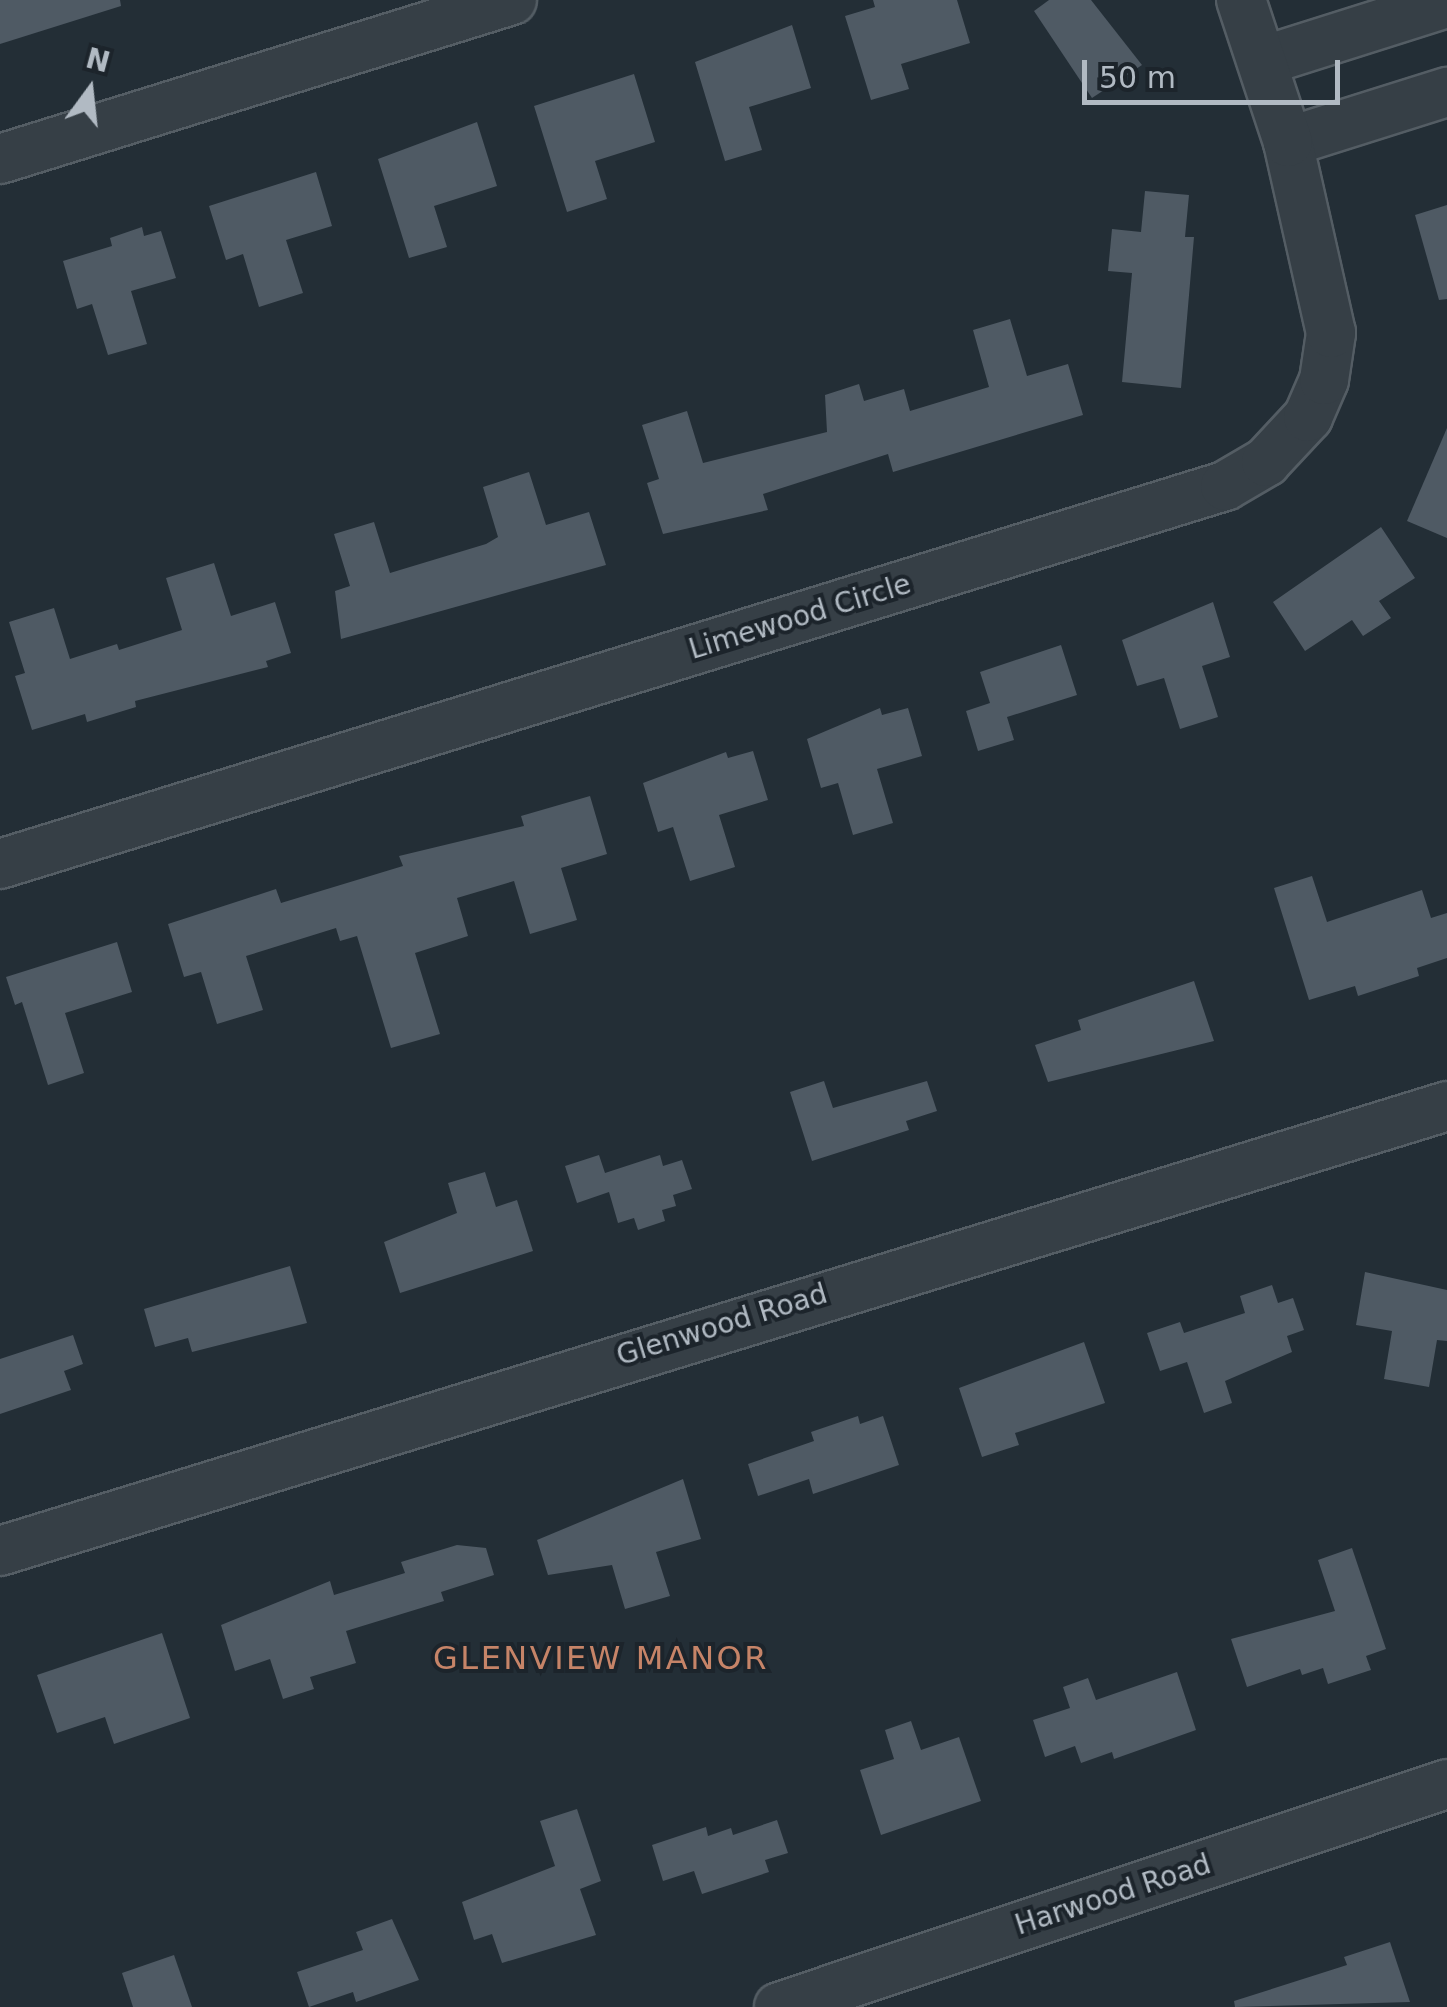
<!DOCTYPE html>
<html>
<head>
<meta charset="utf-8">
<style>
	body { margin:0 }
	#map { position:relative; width:1447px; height:2007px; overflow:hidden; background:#232e36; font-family:"DejaVu Sans",sans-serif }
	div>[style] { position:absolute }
	.building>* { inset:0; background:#4f5a64 }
	.roads { filter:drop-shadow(2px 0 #545d64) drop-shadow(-2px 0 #545d64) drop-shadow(0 2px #545d64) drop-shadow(0 -2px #545d64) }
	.minor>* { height:48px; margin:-24px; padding:0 24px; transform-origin:24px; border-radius:24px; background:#363f46 }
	span { translate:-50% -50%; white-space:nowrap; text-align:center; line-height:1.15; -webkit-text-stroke:8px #1c242b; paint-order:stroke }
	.street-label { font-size:28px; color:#b1bac3 }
	.quarter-label { font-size:32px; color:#c68468; letter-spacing:2.5px }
	.north { position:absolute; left:40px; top:40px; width:100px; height:100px; -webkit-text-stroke:8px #1c242b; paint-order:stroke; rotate:15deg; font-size:28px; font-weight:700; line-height:40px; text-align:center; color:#b1bac3 }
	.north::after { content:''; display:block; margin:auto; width:35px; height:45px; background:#b1bac3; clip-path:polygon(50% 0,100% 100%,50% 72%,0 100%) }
	.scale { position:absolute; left:1082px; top:60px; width:258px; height:45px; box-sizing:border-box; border:5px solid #b1bac3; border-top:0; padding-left:12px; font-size:30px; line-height:35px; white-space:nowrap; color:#b1bac3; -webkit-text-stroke:8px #1c242b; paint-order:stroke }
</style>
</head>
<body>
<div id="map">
	<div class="building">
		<div style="clip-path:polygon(0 0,120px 0,121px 6px,0 44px)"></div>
		<div style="clip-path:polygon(873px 0,957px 0,970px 43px,901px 64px,909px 89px,871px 100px,845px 16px,875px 7px)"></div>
		<div style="clip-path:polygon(1049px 0,1091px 0,1142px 65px,1092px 98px,1034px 11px)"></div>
		<div style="clip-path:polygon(792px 25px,811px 88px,749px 107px,762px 150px,725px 161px,695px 62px)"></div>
		<div style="clip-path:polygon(634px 74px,655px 142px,595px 161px,607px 199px,567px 212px,534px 106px)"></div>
		<div style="clip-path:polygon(477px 122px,497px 186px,434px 206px,447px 247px,409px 258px,378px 159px)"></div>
		<div style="clip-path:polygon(316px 172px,332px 226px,286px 240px,303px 293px,259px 307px,243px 254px,226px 260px,209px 206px)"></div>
		<div style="clip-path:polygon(1145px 191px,1189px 195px,1185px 237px,1194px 237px,1181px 388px,1122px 382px,1132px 273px,1108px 271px,1112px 229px,1141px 232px)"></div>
		<div style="clip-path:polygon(1447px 205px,1447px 299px,1439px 300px,1415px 215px)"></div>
		<div style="clip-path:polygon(142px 227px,144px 236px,161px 231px,176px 278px,131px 291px,147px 344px,108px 355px,92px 304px,77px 309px,63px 261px,112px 246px,110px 238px)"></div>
		<div style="clip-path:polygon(1010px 319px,1027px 376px,1068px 364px,1083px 415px,893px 472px,888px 454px,763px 494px,768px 510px,663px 534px,647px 483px,659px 479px,642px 425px,687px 411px,703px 463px,827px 432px,825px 395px,859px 384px,864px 401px,904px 389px,910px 411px,989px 387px,973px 330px)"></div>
		<div style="clip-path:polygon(1447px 428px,1447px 538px,1407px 521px)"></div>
		<div style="clip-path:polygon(529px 472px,546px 525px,589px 512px,606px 565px,341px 639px,335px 591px,350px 586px,334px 534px,374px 522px,390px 573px,486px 544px,498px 537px,483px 487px)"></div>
		<div style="clip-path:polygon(1381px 527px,1415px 578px,1379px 601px,1391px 618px,1363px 636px,1352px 620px,1305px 651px,1273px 602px)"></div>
		<div style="clip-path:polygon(214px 563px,231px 616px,275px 602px,291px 653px,266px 661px,268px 667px,135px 701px,136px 707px,87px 722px,85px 714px,32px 730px,15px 676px,25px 673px,9px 622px,54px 608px,70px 659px,117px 644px,119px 650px,182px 630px,166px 578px)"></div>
		<div style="clip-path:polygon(1213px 602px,1230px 657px,1202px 666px,1218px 717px,1180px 729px,1164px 678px,1137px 686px,1122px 640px)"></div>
		<div style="clip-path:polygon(1061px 645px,1077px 695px,1007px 717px,1014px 740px,978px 751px,966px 711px,990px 703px,980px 672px)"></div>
		<div style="clip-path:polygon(880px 708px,882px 715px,908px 708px,922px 756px,877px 769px,893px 823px,853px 835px,838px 783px,821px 788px,807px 739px)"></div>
		<div style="clip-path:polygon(753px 751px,768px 800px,719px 815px,735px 867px,690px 881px,673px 827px,658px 832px,643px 783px,726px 752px,728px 758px)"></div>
		<div style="clip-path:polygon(590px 796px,607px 854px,561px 868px,577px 920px,530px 934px,514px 881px,457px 898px,468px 936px,415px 953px,440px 1034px,391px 1048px,357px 936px,340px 941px,336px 928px,246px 956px,263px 1010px,217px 1024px,201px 972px,184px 977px,168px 924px,276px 889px,281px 903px,403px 866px,399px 856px,524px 826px,521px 816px)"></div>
		<div style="clip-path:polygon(1312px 876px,1327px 922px,1422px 890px,1431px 918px,1447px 913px,1447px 958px,1417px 968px,1419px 976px,1358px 996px,1355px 986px,1309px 1000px,1274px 888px)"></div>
		<div style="clip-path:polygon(117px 942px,132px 992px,65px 1013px,84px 1073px,48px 1085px,22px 1002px,15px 1005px,6px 977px)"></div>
		<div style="clip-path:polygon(1194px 981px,1214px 1041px,1048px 1082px,1035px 1045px,1081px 1030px,1078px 1020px)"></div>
		<div style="clip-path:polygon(824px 1081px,833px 1108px,927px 1081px,937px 1111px,906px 1121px,909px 1130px,812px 1161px,790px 1092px)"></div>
		<div style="clip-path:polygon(599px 1155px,605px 1173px,660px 1155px,663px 1166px,682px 1160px,692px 1189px,673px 1195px,676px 1206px,662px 1210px,665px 1221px,638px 1230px,634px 1218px,618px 1223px,609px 1192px,577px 1203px,565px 1166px)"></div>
		<div style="clip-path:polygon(485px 1172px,496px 1207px,517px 1200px,533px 1251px,400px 1293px,384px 1242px,457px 1213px,448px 1183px)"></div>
		<div style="clip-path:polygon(290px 1266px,307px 1323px,192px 1352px,188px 1338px,155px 1347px,144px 1309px)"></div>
		<div style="clip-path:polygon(1365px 1272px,1447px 1290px,1447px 1341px,1437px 1340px,1429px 1387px,1384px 1379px,1392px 1331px,1356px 1325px)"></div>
		<div style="clip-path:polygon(1272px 1285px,1278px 1303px,1293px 1298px,1304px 1330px,1287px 1336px,1292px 1352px,1225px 1381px,1232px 1403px,1204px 1413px,1187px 1362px,1160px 1371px,1147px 1333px,1180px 1322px,1184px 1333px,1245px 1313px,1240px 1296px)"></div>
		<div style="clip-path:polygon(73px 1335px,83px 1364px,64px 1371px,71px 1390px,0 1414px,0 1359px)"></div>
		<div style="clip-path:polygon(1084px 1342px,1105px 1403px,1015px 1433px,1019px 1445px,982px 1457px,959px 1388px)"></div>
		<div style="clip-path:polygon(858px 1416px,860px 1424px,883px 1416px,899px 1465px,813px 1494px,809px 1479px,758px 1496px,748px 1464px,814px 1441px,811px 1432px)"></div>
		<div style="clip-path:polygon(683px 1479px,701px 1539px,656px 1552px,670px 1596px,625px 1609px,612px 1565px,548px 1575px,537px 1540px)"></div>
		<div style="clip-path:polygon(457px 1545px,486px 1548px,494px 1575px,441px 1592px,444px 1601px,346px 1631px,356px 1663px,310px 1677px,314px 1689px,283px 1699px,270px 1659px,235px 1671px,221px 1625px,330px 1581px,334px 1595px,405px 1573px,401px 1562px)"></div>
		<div style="clip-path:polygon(1352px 1548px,1386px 1649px,1366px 1656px,1371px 1670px,1328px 1684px,1323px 1668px,1302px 1675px,1300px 1669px,1247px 1687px,1231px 1639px,1335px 1611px,1318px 1560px)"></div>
		<div style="clip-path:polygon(162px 1633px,190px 1718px,114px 1744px,105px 1717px,57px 1733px,37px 1675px)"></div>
		<div style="clip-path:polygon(1177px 1672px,1196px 1730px,1114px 1759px,1112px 1752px,1081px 1763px,1075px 1746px,1045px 1757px,1033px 1720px,1070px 1708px,1063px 1687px,1088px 1678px,1096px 1700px)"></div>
		<div style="clip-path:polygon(911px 1721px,921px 1750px,959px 1737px,981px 1801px,881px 1835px,860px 1770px,894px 1759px,885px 1730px)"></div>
		<div style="clip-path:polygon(577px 1809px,601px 1881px,580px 1889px,596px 1935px,502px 1963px,492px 1934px,474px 1940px,462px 1902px,555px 1866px,540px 1821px)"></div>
		<div style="clip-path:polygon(777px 1820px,788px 1853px,765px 1860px,769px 1872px,702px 1894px,694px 1871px,663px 1881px,652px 1845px,706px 1827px,708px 1836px,731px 1828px,733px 1835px)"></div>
		<div style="clip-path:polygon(392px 1919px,419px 1980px,356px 2002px,353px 1992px,309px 2007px,297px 1972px,363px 1950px,356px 1932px)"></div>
		<div style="clip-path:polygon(1390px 1942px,1410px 2002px,1235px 2007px,1234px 2001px,1347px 1965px,1344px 1957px)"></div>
		<div style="clip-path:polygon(174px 1955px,192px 2007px,133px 2007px,122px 1973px)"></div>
	</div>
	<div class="roads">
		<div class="minor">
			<div style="left:1263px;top:61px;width:193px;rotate:-17.5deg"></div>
			<div style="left:1288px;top:142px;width:167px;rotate:-17.5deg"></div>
			<div style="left:0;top:159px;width:536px;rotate:-17.25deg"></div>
			<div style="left:0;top:864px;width:1282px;rotate:-17.15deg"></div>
			<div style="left:1225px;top:486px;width:48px;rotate:-30.3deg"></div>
			<div style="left:1266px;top:462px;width:62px;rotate:-47deg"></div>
			<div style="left:1308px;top:417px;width:40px;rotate:-66.6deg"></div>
			<div style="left:1324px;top:380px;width:48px;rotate:-81.5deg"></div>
			<div style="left:1331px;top:333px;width:196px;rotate:-102.7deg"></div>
			<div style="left:1288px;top:142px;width:150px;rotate:-108.3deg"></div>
			<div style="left:0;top:1551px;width:1514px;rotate:-17.09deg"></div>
			<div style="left:779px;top:2007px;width:704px;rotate:-18.46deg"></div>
		</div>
	</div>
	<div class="street-label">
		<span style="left:800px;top:617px;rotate:-17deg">Limewood Circle</span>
		<span style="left:722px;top:1325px;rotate:-17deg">Glenwood Road</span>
		<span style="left:1113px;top:1895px;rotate:-18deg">Harwood Road</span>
	</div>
	<div class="quarter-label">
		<span style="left:601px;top:1658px">GLENVIEW MANOR</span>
	</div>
	<div class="north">N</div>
	<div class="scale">50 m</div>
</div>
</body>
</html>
